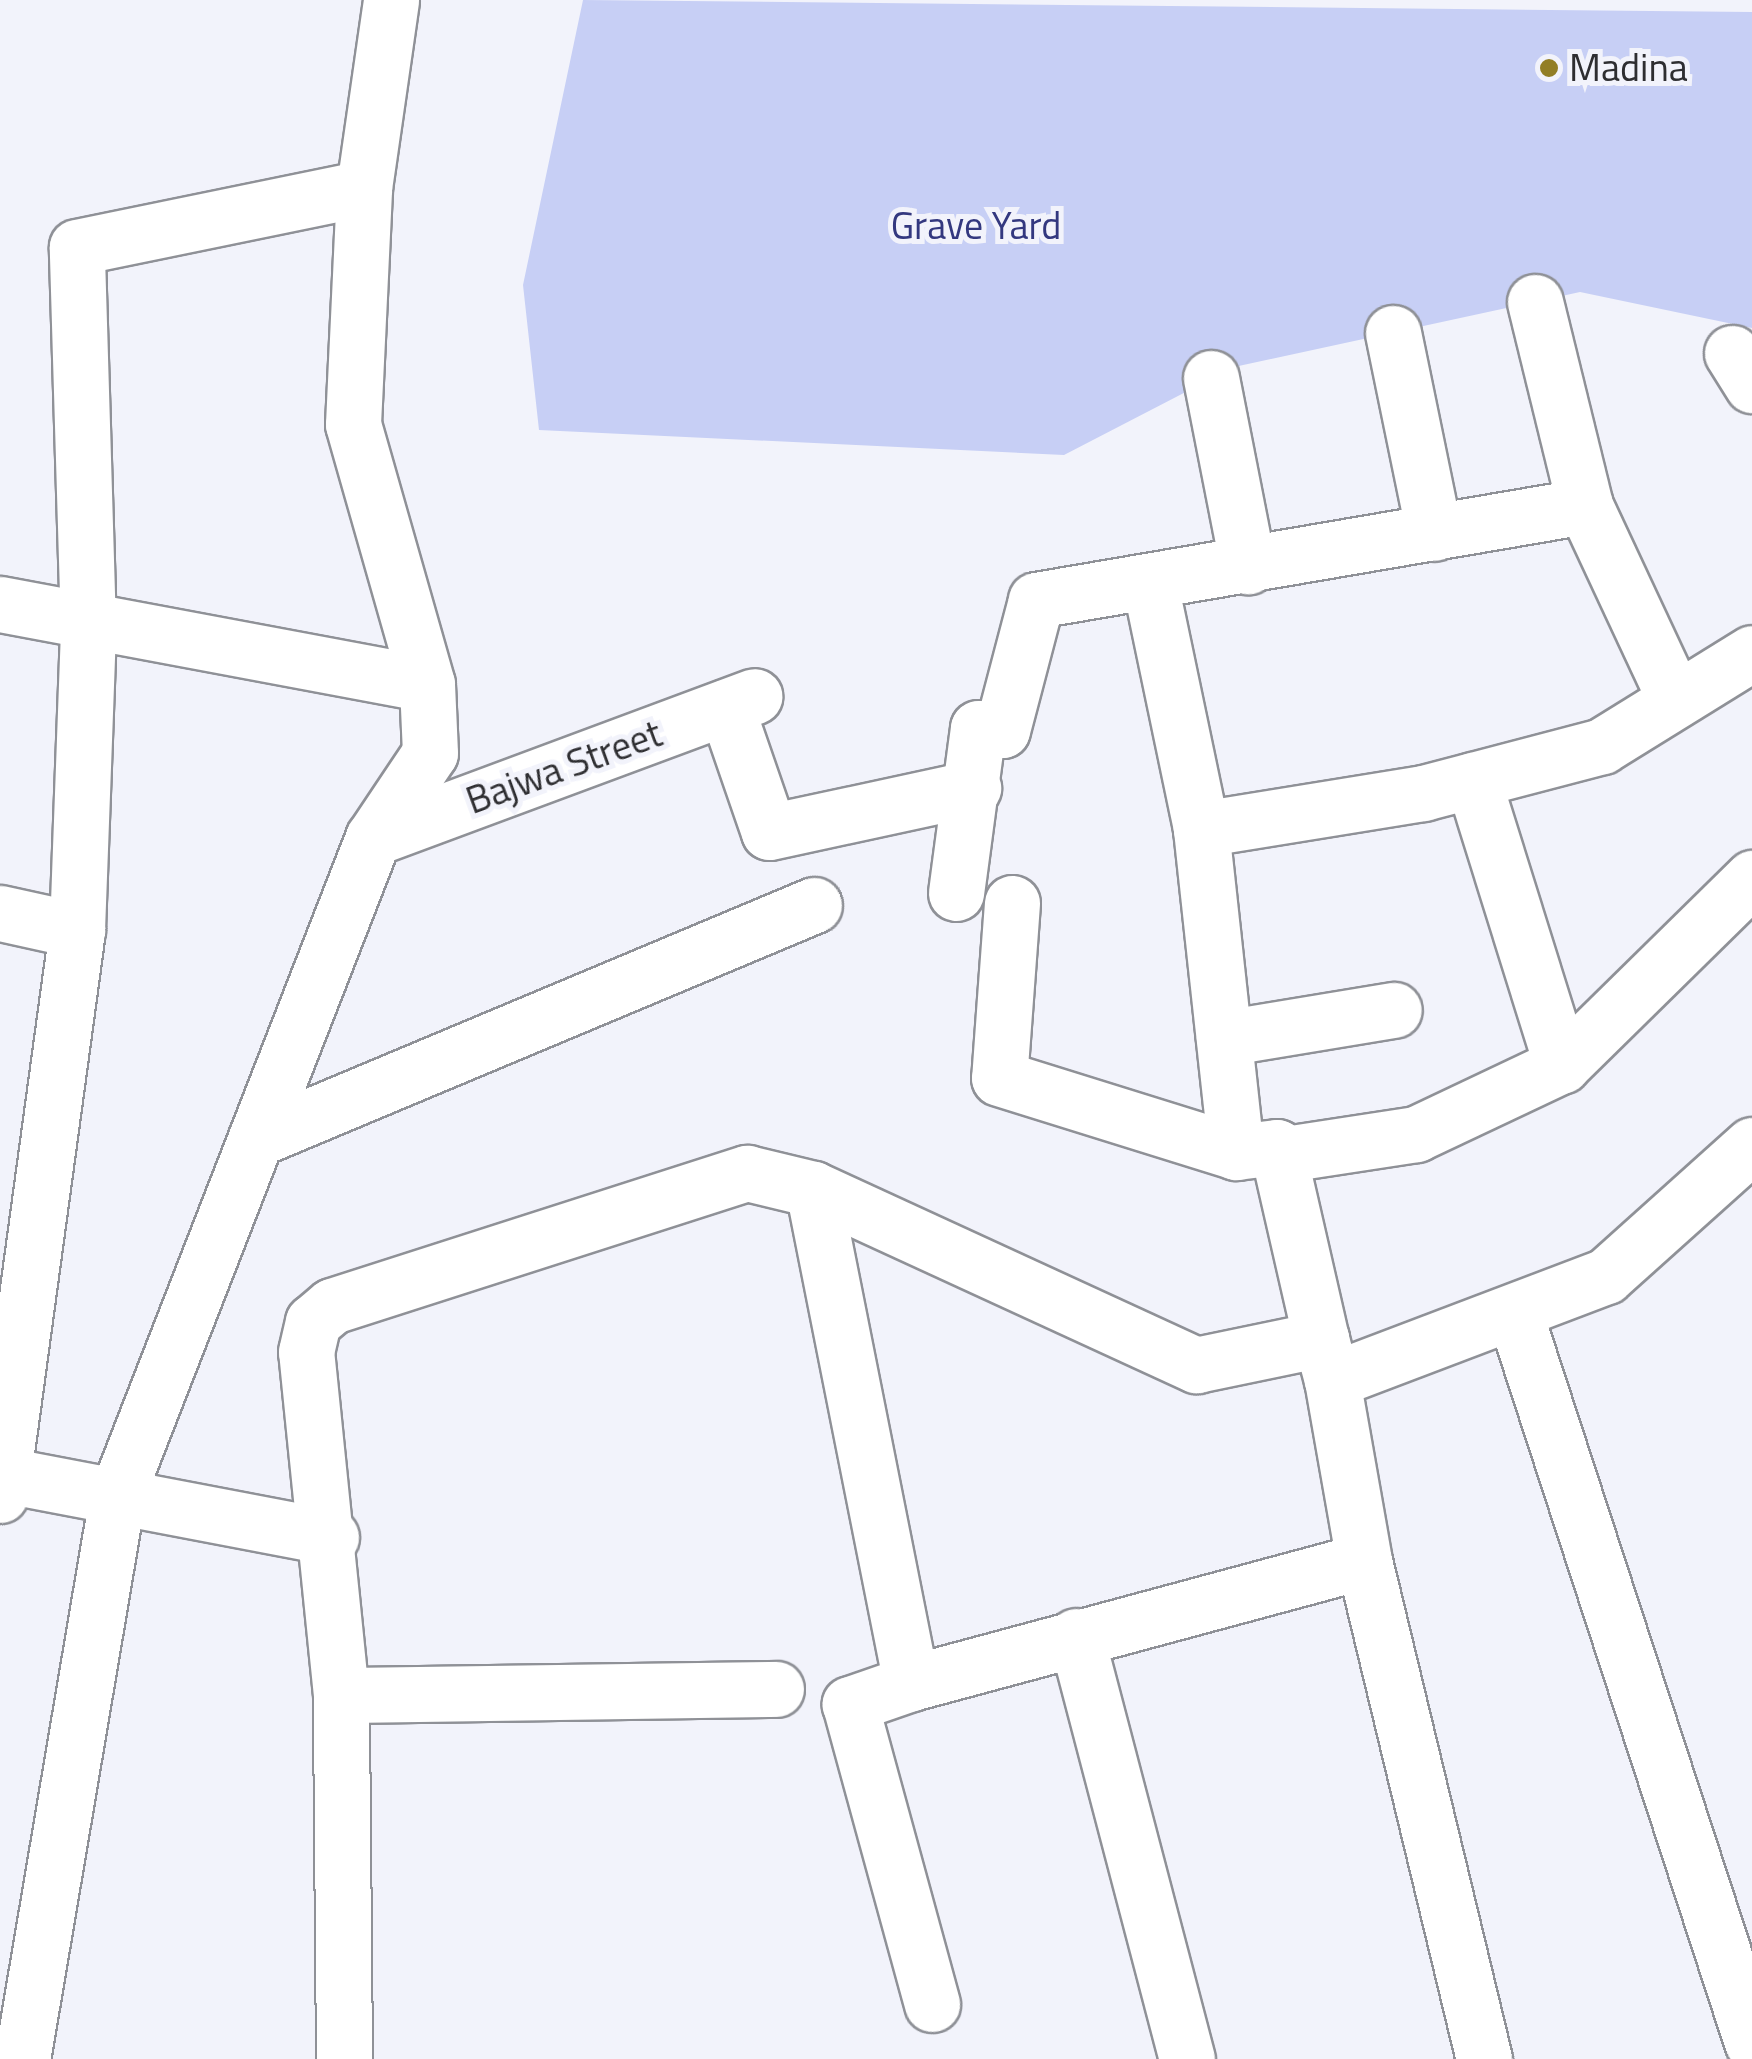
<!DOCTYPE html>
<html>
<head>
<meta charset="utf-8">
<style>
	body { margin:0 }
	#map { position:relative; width:1752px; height:2059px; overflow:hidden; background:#f2f3fb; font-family:"Titillium Web",sans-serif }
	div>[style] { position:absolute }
	.green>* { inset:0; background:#c7cff5 }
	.roads { filter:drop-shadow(2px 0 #8f9197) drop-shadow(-2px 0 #8f9197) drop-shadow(0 2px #8f9197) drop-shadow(0 -2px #8f9197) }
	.minor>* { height:55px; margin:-27.5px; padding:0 27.5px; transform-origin:27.5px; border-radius:27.5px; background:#fff }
	.dots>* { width:28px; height:28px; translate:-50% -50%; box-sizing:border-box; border:5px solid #f2f3fb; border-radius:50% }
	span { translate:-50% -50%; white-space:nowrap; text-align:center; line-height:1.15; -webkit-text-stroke:10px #f2f3fb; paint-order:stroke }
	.poi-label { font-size:38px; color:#2e2e31 }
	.left { translate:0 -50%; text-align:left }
	.park-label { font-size:38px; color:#33387f }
	.street-label { font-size:38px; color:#2e2e31 }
</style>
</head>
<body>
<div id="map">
	<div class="green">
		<div style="clip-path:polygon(583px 0,1752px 12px,1752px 328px,1580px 292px,1234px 367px,1064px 455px,539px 430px,523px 285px)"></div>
	</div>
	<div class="roads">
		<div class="minor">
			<div style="left:1535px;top:302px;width:210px;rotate:76.2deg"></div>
			<div style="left:1585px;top:506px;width:208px;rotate:65deg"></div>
			<div style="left:1393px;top:333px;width:204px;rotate:78.4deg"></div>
			<div style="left:1732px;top:353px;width:38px;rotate:58deg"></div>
			<div style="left:1211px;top:378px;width:192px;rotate:78.9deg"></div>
			<div style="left:1150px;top:584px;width:250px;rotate:78.2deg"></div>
			<div style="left:1201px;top:829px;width:325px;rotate:83.8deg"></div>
			<div style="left:0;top:604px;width:434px;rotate:10.6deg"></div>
			<div style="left:726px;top:707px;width:132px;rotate:71deg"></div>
			<div style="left:769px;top:832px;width:209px;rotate:-12.2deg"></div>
			<div style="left:1473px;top:780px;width:299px;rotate:72.7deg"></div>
			<div style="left:1201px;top:829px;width:225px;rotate:-9.2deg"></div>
			<div style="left:1423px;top:793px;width:185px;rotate:-14.7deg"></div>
			<div style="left:1602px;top:746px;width:176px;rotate:-31.8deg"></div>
			<div style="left:373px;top:838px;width:407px;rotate:-20.4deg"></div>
			<div style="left:956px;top:893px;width:166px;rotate:-82.4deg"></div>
			<div style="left:978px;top:728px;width:24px;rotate:5deg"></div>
			<div style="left:1002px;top:730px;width:134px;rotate:-75.3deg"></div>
			<div style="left:1036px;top:600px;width:557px;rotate:-9.72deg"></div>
			<div style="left:1012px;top:903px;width:175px;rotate:94.2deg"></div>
			<div style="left:999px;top:1078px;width:248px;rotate:17.3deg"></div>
			<div style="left:1236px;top:1152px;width:41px;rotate:-7deg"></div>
			<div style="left:1277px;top:1147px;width:197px;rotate:77.1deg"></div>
			<div style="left:0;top:913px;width:79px;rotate:12.4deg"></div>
			<div style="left:1224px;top:1038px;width:172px;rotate:-9.4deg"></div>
			<div style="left:256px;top:1139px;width:605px;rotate:-22.75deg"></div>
			<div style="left:1279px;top:1155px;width:139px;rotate:-8.7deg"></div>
			<div style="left:1416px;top:1134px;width:161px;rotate:-25.3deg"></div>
			<div style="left:1562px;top:1065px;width:267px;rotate:-44.5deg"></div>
			<div style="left:813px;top:1189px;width:504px;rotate:78.78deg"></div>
			<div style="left:911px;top:1683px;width:65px;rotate:161deg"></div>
			<div style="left:850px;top:1704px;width:311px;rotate:74.7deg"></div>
			<div style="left:1515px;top:1315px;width:765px;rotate:71.94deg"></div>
			<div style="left:0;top:1474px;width:337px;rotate:10.8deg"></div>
			<div style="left:0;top:1495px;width:570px;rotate:-82.24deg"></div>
			<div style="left:77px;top:930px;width:303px;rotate:-87.9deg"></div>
			<div style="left:88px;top:627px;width:380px;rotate:-91.7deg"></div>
			<div style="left:77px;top:247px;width:293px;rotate:-11.6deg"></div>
			<div style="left:1076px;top:1636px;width:437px;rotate:75.3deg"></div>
			<div style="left:911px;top:1683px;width:469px;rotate:-15.1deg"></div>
			<div style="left:341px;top:1695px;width:435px;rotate:-0.8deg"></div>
			<div style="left:22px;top:2059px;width:575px;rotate:-80.39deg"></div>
			<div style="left:118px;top:1492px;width:702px;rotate:-68.7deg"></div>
			<div style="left:373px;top:838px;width:102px;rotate:-56.2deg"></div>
			<div style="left:430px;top:753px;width:69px;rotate:-92.5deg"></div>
			<div style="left:427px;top:684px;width:270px;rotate:-105.9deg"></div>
			<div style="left:353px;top:424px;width:236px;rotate:-87.3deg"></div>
			<div style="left:364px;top:188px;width:190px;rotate:-81.8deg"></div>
			<div style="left:344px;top:2059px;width:364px;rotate:-90.5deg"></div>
			<div style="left:341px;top:1695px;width:345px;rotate:-95.8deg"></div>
			<div style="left:306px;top:1352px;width:31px;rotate:-77deg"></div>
			<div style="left:313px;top:1322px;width:25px;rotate:-40deg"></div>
			<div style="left:332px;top:1306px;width:436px;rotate:-17.8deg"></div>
			<div style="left:747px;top:1173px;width:68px;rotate:13.6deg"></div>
			<div style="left:813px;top:1189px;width:422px;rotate:24.7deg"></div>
			<div style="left:1196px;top:1365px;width:128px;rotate:-11.7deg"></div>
			<div style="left:1321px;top:1339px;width:42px;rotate:75deg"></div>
			<div style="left:1484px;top:2059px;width:512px;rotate:-103.55deg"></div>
			<div style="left:1364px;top:1561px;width:184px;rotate:-100deg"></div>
			<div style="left:1332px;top:1380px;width:293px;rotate:-20.8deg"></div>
			<div style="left:1606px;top:1276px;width:196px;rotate:-41.9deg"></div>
		</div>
	</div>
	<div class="dots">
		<div style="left:1549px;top:68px;background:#927e25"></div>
	</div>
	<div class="poi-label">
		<span class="left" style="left:1569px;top:68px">Madina</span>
	</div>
	<div class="park-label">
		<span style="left:976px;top:226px">Grave Yard</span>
	</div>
	<div class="street-label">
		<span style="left:564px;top:767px;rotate:-20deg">Bajwa Street</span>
	</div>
</div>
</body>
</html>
